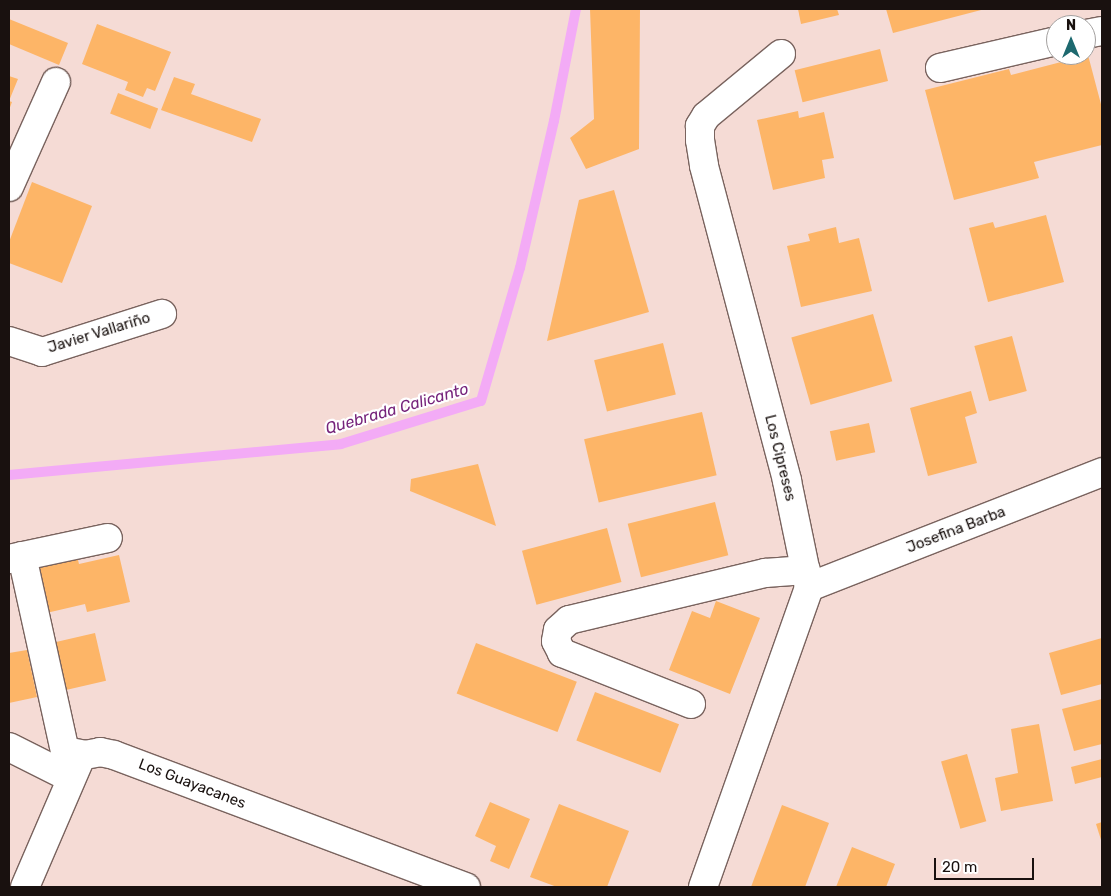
<!DOCTYPE html>
<html>
<head>
<meta charset="utf-8">
<style>
	body { margin:0 }
	#map { position:relative; width:1111px; height:896px; overflow:hidden; background:#f5dbd5; font-family:Rubik,sans-serif }
	div>[style] { position:absolute }
	.stream>* { height:10px; margin:-5px; padding:0 5px; transform-origin:5px; border-radius:5px; background:#f3abf6 }
	.building>* { inset:0; background:#fdb567; transform-origin:0 0 }
	.roads { filter:drop-shadow(1px 0 #79635e) drop-shadow(-1px 0 #79635e) drop-shadow(0 1px #79635e) drop-shadow(0 -1px #79635e) }
	.street>* { height:28px; margin:-14px; padding:0 14px; transform-origin:14px; border-radius:14px; background:#fff }
	.secondary>* { height:28px; margin:-14px; padding:0 14px; transform-origin:14px; border-radius:14px; background:#fff }
	span { translate:-50% -50%; white-space:nowrap; text-align:center; line-height:1.15; -webkit-text-stroke:4.5px #fff; paint-order:stroke }
	.street-label { font-size:15px; color:#19110f }
	.water-label { font-size:16px; color:#76247b; font-style:italic }
	.frame { position:absolute; inset:0; border:10px solid #19110f; pointer-events:none }
	.north { position:absolute; left:1046px; top:15px; width:50px; height:50px; box-sizing:border-box; background:#fff; border:1px solid #a3a09f; border-radius:50%; rotate:0deg; font-size:14px; font-weight:700; line-height:20px; text-align:center; color:#19110f }
	.north::after { content:''; display:block; margin:auto; width:18px; height:22px; background:#1d696f; clip-path:polygon(50% 0,100% 100%,50% 72%,0 100%) }
	.scale { position:absolute; left:934px; top:858px; width:100px; height:22px; box-sizing:border-box; border:2px solid #19110f; border-top:0; padding-left:6px; font-size:15px; line-height:18px; white-space:nowrap; color:#19110f; -webkit-text-stroke:4px #fff; paint-order:stroke }
</style>
</head>
<body>
<div id="map">
	<div class="stream">
		<div style="left:9px;top:475px;width:333px;rotate:-5.3deg"></div>
		<div style="left:341px;top:444px;width:146px;rotate:-17.1deg"></div>
		<div style="left:481px;top:401px;width:139px;rotate:-73.7deg"></div>
		<div style="left:520px;top:268px;width:151px;rotate:-77deg"></div>
		<div style="left:554px;top:121px;width:114px;rotate:-78.9deg"></div>
	</div>
	<div class="building">
		<div style="clip-path:polygon(590px 9px,640px 9px,639px 149px,586px 169px,570px 138px,594px 119px)"></div>
		<div style="clip-path:polygon(798px 9px,837px 9px,839px 15px,801px 24px)"></div>
		<div style="clip-path:polygon(886px 9px,985px 9px,893px 33px)"></div>
		<div style="clip-path:polygon(9px 19px,68px 43px,59px 65px,9px 44px)"></div>
		<div style="clip-path:polygon(97px 24px,171px 52px,155px 91px,147px 88px,143px 97px,125px 90px,128px 82px,82px 64px)"></div>
		<div style="left:880px;top:49px;width:33px;height:88px;rotate:76deg"></div>
		<div style="clip-path:polygon(1088px 55px,1102px 108px,1102px 145px,1034px 162px,1039px 178px,954px 200px,925px 90px,1009px 69px,1011px 75px)"></div>
		<div style="clip-path:polygon(9px 76px,18px 79px,9px 101px,12px 102px,9px 110px)"></div>
		<div style="clip-path:polygon(174px 77px,195px 84px,191px 94px,261px 119px,252px 142px,161px 110px)"></div>
		<div style="left:118px;top:93px;width:43px;height:22px;rotate:21deg"></div>
		<div style="clip-path:polygon(798px 111px,799px 118px,824px 112px,834px 158px,822px 160px,825px 178px,773px 190px,757px 120px)"></div>
		<div style="clip-path:polygon(32px 182px,92px 206px,62px 283px,9px 263px,9px 242px)"></div>
		<div style="clip-path:polygon(614px 190px,649px 312px,547px 341px,579px 200px)"></div>
		<div style="clip-path:polygon(1046px 215px,1064px 282px,988px 302px,969px 228px,993px 222px,995px 228px)"></div>
		<div style="clip-path:polygon(836px 227px,839px 243px,859px 238px,872px 291px,801px 307px,787px 246px,810px 241px,808px 234px)"></div>
		<div style="left:873px;top:314px;width:70px;height:85px;rotate:74deg"></div>
		<div style="left:1012px;top:336px;width:57px;height:39px;rotate:75deg"></div>
		<div style="left:663px;top:343px;width:53px;height:71px;rotate:76deg"></div>
		<div style="clip-path:polygon(971px 391px,977px 413px,965px 417px,977px 463px,928px 476px,910px 408px)"></div>
		<div style="left:702px;top:412px;width:65px;height:121px;rotate:77deg"></div>
		<div style="left:869px;top:423px;width:30px;height:40px;rotate:78deg"></div>
		<div style="clip-path:polygon(478px 464px,496px 526px,410px 491px,411px 479px)"></div>
		<div style="left:715px;top:502px;width:55px;height:90px;rotate:76deg"></div>
		<div style="left:607px;top:528px;width:56px;height:88px;rotate:75deg"></div>
		<div style="clip-path:polygon(119px 555px,130px 602px,87px 612px,85px 604px,42px 614px,31px 566px,77px 556px,79px 564px)"></div>
		<div style="clip-path:polygon(716px 601px,760px 618px,730px 694px,669px 670px,692px 611px,710px 618px)"></div>
		<div style="left:95px;top:633px;width:49px;height:50px;rotate:77deg"></div>
		<div style="clip-path:polygon(1102px 638px,1102px 684px,1061px 695px,1049px 653px)"></div>
		<div style="left:476px;top:643px;width:108px;height:54px;rotate:21deg"></div>
		<div style="clip-path:polygon(27px 650px,37px 697px,9px 703px,9px 653px)"></div>
		<div style="left:595px;top:692px;width:90px;height:52px;rotate:21deg"></div>
		<div style="clip-path:polygon(1102px 699px,1102px 744px,1074px 751px,1062px 709px)"></div>
		<div style="clip-path:polygon(1039px 724px,1053px 801px,1001px 811px,995px 778px,1018px 773px,1011px 729px)"></div>
		<div style="left:967px;top:754px;width:70px;height:27px;rotate:74deg"></div>
		<div style="clip-path:polygon(1102px 759px,1102px 777px,1075px 784px,1071px 767px)"></div>
		<div style="clip-path:polygon(490px 802px,530px 819px,509px 869px,490px 861px,496px 846px,475px 836px)"></div>
		<div style="clip-path:polygon(559px 804px,629px 831px,607px 887px,557px 887px,530px 877px)"></div>
		<div style="clip-path:polygon(782px 805px,829px 823px,805px 887px,751px 887px)"></div>
		<div style="clip-path:polygon(1102px 822px,1102px 843px,1096px 824px)"></div>
		<div style="clip-path:polygon(852px 847px,895px 864px,886px 887px,836px 887px)"></div>
	</div>
	<div class="roads">
		<div class="street">
			<div style="left:1086px;top:34px;width:16px;rotate:-11deg"></div>
			<div style="left:781px;top:54px;width:97px;rotate:140.4deg"></div>
			<div style="left:706px;top:116px;width:12px;rotate:121deg"></div>
			<div style="left:700px;top:126px;width:14px;rotate:90deg"></div>
			<div style="left:700px;top:140px;width:26px;rotate:81deg"></div>
			<div style="left:704px;top:166px;width:326px;rotate:75.2deg"></div>
			<div style="left:787px;top:481px;width:108px;rotate:78.3deg"></div>
			<div style="left:940px;top:68px;width:119px;rotate:-13.1deg"></div>
			<div style="left:9px;top:187px;width:115px;rotate:-65.9deg"></div>
			<div style="left:9px;top:341px;width:35px;rotate:18deg"></div>
			<div style="left:42px;top:352px;width:126px;rotate:-17.6deg"></div>
			<div style="left:22px;top:556px;width:200px;rotate:77.6deg"></div>
			<div style="left:9px;top:559px;width:101px;rotate:-12deg"></div>
			<div style="left:691px;top:704px;width:139px;rotate:-158.4deg"></div>
			<div style="left:562px;top:653px;width:13px;rotate:-117deg"></div>
			<div style="left:556px;top:641px;width:11px;rotate:-80deg"></div>
			<div style="left:558px;top:630px;width:15px;rotate:-42deg"></div>
			<div style="left:569px;top:620px;width:202px;rotate:-13.5deg"></div>
			<div style="left:765px;top:573px;width:41px;rotate:-4.2deg"></div>
			<div style="left:9px;top:747px;width:69px;rotate:26.6deg"></div>
			<div style="left:25px;top:887px;width:142px;rotate:-66.7deg"></div>
			<div style="left:81px;top:757px;width:17px;rotate:-159deg"></div>
			<div style="left:65px;top:751px;width:20px;rotate:11deg"></div>
			<div style="left:85px;top:755px;width:15px;rotate:-11deg"></div>
			<div style="left:100px;top:752px;width:14px;rotate:12deg"></div>
			<div style="left:114px;top:755px;width:376px;rotate:20.6deg"></div>
		</div>
		<div class="secondary">
			<div style="left:703px;top:887px;width:318px;rotate:-70.5deg"></div>
			<div style="left:809px;top:587px;width:315px;rotate:-21.4deg"></div>
		</div>
	</div>
	<div class="street-label">
		<span style="left:99px;top:333px;rotate:-17deg">Javier Vallariño</span>
		<span style="left:780px;top:458px;rotate:76deg">Los Cipreses</span>
		<span style="left:956px;top:530px;rotate:-21deg">Josefina Barba</span>
		<span style="left:192px;top:784px;rotate:21deg">Los Guayacanes</span>
	</div>
	<div class="water-label">
		<span style="left:397px;top:409px;rotate:-16deg">Quebrada Calicanto</span>
	</div>
	<div class="frame"></div>
	<div class="north">N</div>
	<div class="scale">20 m</div>
</div>
</body>
</html>
